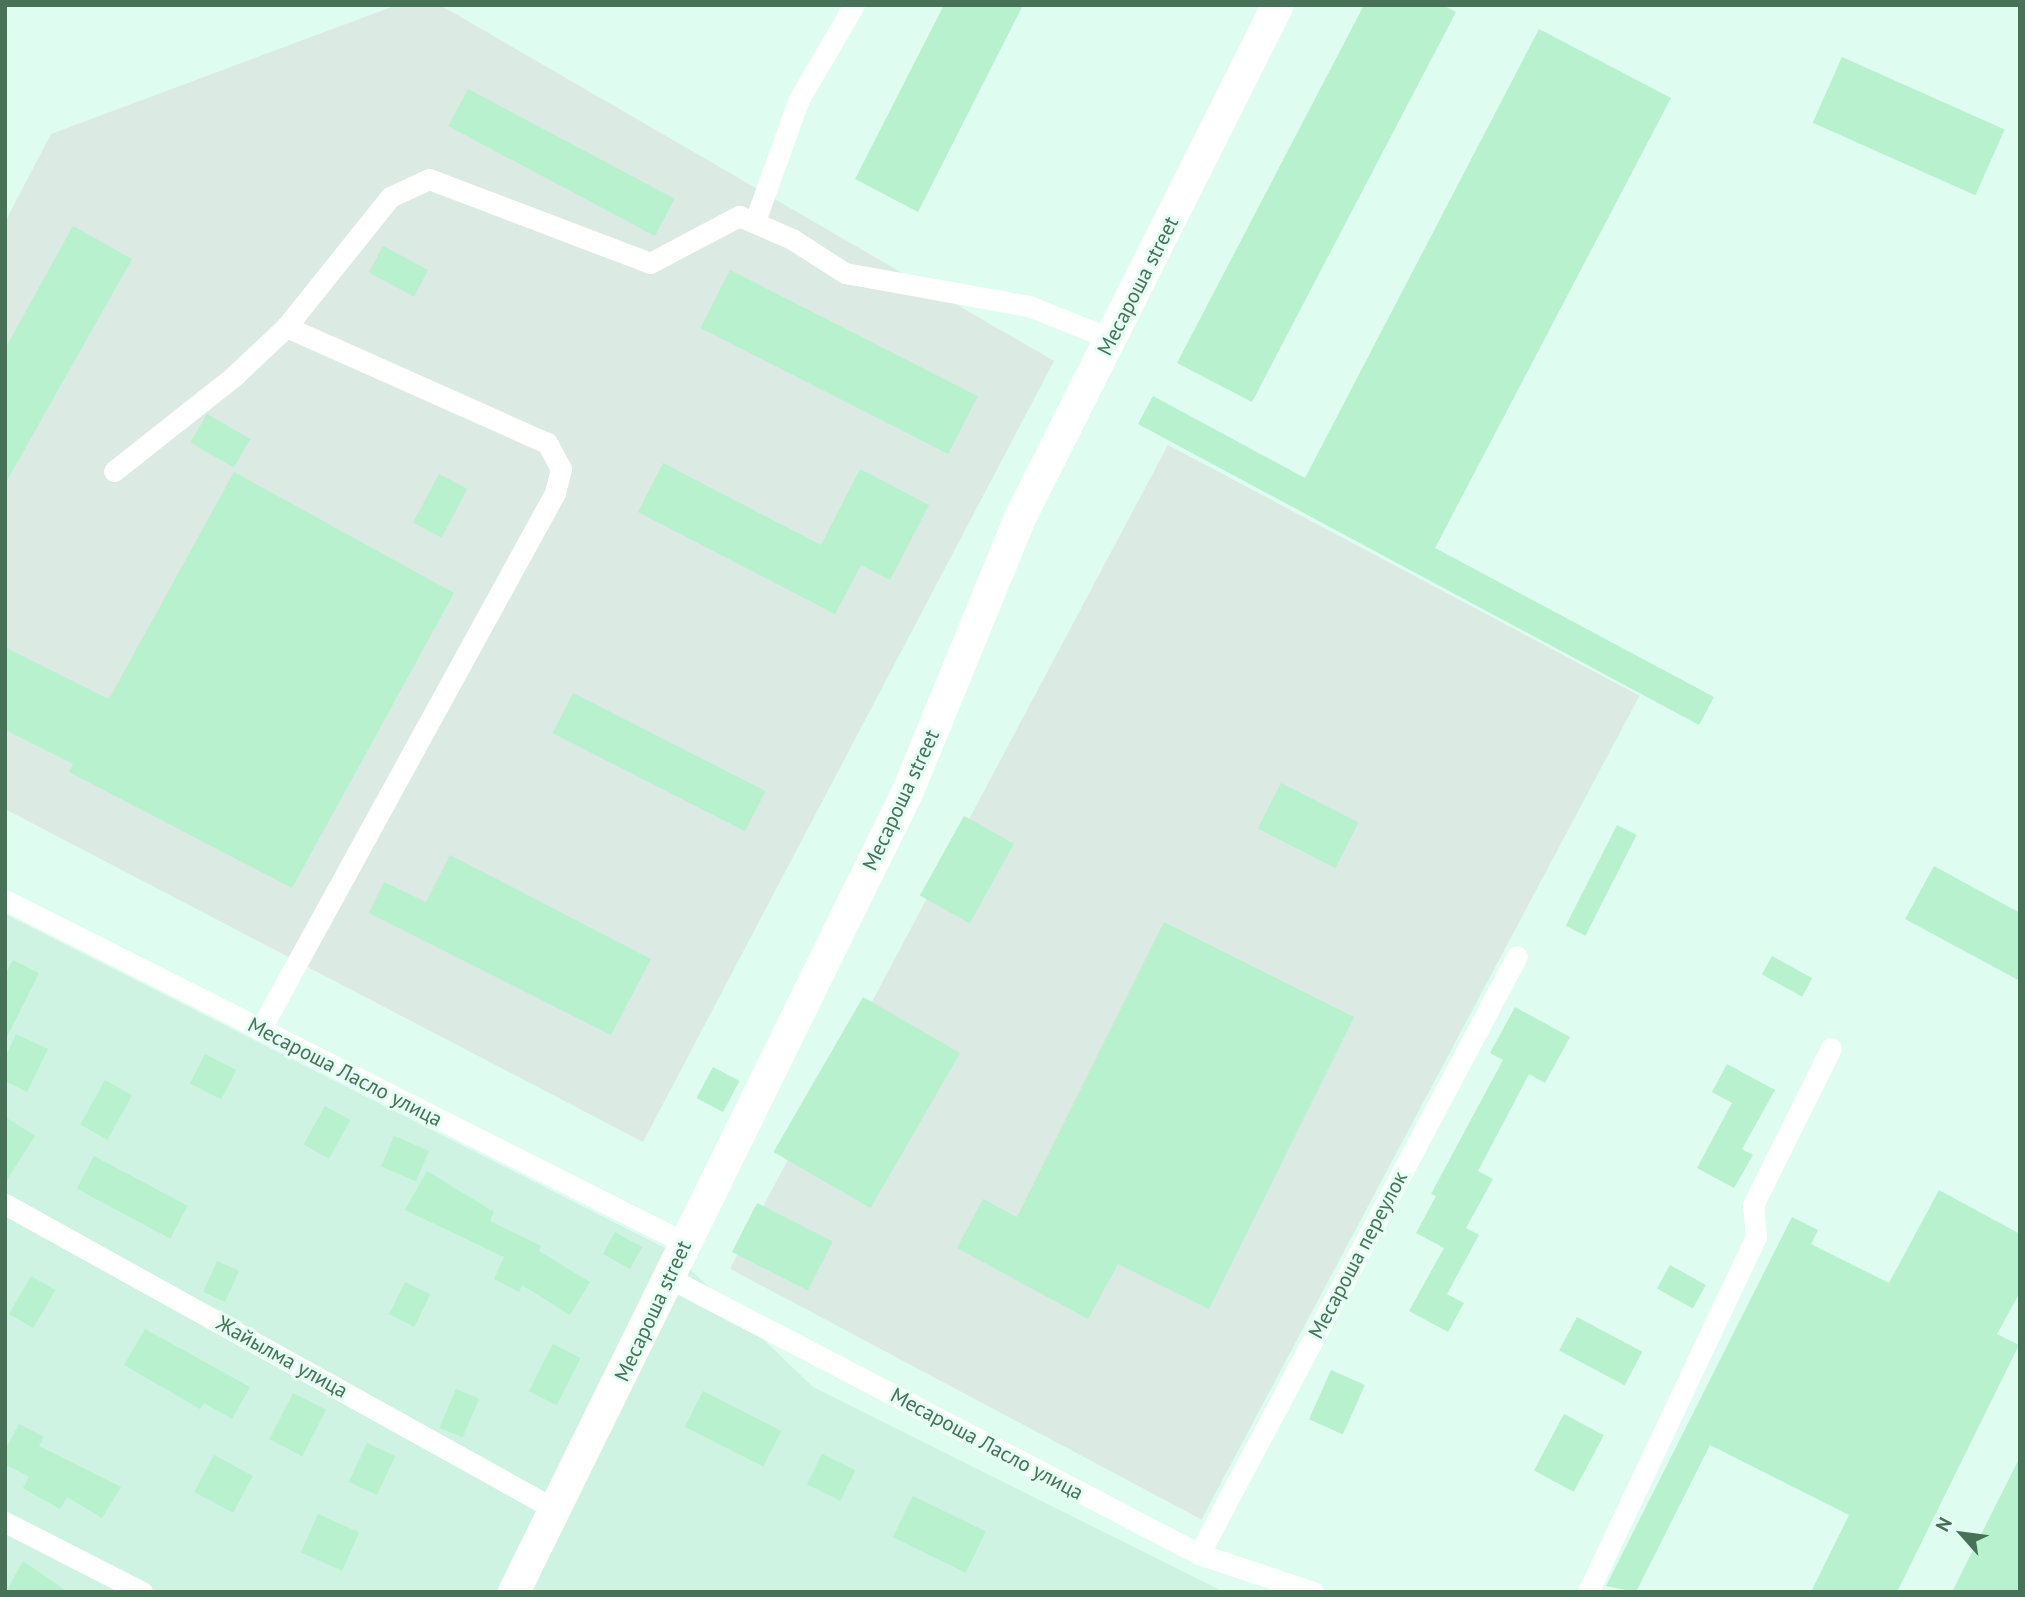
<!DOCTYPE html>
<html>
<head>
<meta charset="utf-8">
<style>
	body { margin:0 }
	#map { position:relative; width:2025px; height:1597px; overflow:hidden; background:#dffcf1; font-family:"PT Sans",sans-serif }
	div>[style] { position:absolute }
	.residential>* { inset:0; background:#cef3e2 }
	.industrial>* { inset:0; background:#dbeae2; transform-origin:0 0 }
	.building>* { inset:0; background:#b7f1ce; transform-origin:0 0 }
	.street>* { height:21px; margin:-10.5px; padding:0 10.5px; transform-origin:10.5px; border-radius:10.5px; background:#fff }
	.secondary>* { height:32px; margin:-16px; padding:0 16px; transform-origin:16px; border-radius:16px; background:#fff }
	span { translate:-50% -50%; white-space:nowrap; text-align:center; line-height:1.15; -webkit-text-stroke:6px #e5fff5; paint-order:stroke }
	.street-label { font-size:21px; color:#477257 }
	.frame { position:absolute; inset:0; border:7px solid #477257; pointer-events:none }
	.north { position:absolute; left:1927px; top:1499px; width:70px; height:70px; -webkit-text-stroke:5px #e5fff5; paint-order:stroke; rotate:298deg; font-size:19px; font-weight:700; line-height:28px; text-align:center; color:#477257 }
	.north::after { content:''; display:block; margin:auto; width:24px; height:32px; background:#477257; clip-path:polygon(50% 0,100% 100%,50% 72%,0 100%) }
</style>
</head>
<body>
<div id="map">
	<div class="residential">
		<div style="clip-path:polygon(5px 914px,671px 1251px,813px 1387px,1224px 1592px,5px 1592px)"></div>
	</div>
	<div class="industrial">
		<div style="clip-path:polygon(397px 5px,440px 5px,1054px 361px,643px 1142px,5px 809px,5px 222px,51px 134px)"></div>
		<div style="left:1168px;top:445px;width:534px;height:933px;rotate:28deg"></div>
	</div>
	<div class="building">
		<div style="clip-path:polygon(944px 5px,1023px 5px,918px 212px,855px 179px)"></div>
		<div style="clip-path:polygon(1364px 5px,1443px 5px,1456px 12px,1252px 402px,1177px 363px)"></div>
		<div style="clip-path:polygon(1539px 29px,1671px 98px,1435px 548px,1714px 697px,1699px 725px,1138px 424px,1153px 396px,1305px 478px)"></div>
		<div style="left:1842px;top:57px;width:178px;height:72px;rotate:24deg"></div>
		<div style="left:468px;top:89px;width:234px;height:42px;rotate:28deg"></div>
		<div style="clip-path:polygon(73px 226px,132px 259px,5px 484px,5px 349px)"></div>
		<div style="left:383px;top:246px;width:51px;height:30px;rotate:28deg"></div>
		<div style="left:730px;top:270px;width:278px;height:65px;rotate:27deg"></div>
		<div style="left:207px;top:414px;width:50px;height:33px;rotate:30deg"></div>
		<div style="clip-path:polygon(663px 463px,821px 545px,860px 469px,929px 505px,890px 580px,861px 565px,835px 614px,638px 512px)"></div>
		<div style="clip-path:polygon(234px 472px,454px 593px,292px 888px,69px 772px,73px 764px,5px 730px,5px 647px,109px 699px)"></div>
		<div style="left:439px;top:474px;width:32px;height:55px;rotate:28deg"></div>
		<div style="left:573px;top:693px;width:216px;height:45px;rotate:27deg"></div>
		<div style="left:1281px;top:783px;width:87px;height:51px;rotate:27deg"></div>
		<div style="left:964px;top:816px;width:57px;height:91px;rotate:29deg"></div>
		<div style="left:1617px;top:825px;width:22px;height:113px;rotate:27deg"></div>
		<div style="clip-path:polygon(450px 855px,651px 959px,611px 1035px,369px 913px,384px 882px,426px 902px)"></div>
		<div style="clip-path:polygon(1934px 866px,2020px 913px,2020px 981px,1905px 919px)"></div>
		<div style="clip-path:polygon(1164px 922px,1354px 1017px,1209px 1309px,1118px 1264px,1088px 1319px,957px 1248px,983px 1199px,1017px 1217px)"></div>
		<div style="left:1772px;top:956px;width:46px;height:21px;rotate:29deg"></div>
		<div style="clip-path:polygon(13px 960px,39px 973px,5px 1041px,5px 974px)"></div>
		<div style="left:863px;top:997px;width:112px;height:179px;rotate:30deg"></div>
		<div style="clip-path:polygon(1515px 1007px,1570px 1037px,1545px 1083px,1529px 1074px,1478px 1171px,1493px 1179px,1466px 1228px,1479px 1235px,1447px 1294px,1464px 1303px,1448px 1332px,1409px 1311px,1444px 1248px,1416px 1233px,1436px 1196px,1431px 1194px,1503px 1060px,1490px 1053px)"></div>
		<div style="clip-path:polygon(16px 1034px,48px 1049px,27px 1092px,5px 1081px,5px 1058px)"></div>
		<div style="left:205px;top:1054px;width:35px;height:33px;rotate:27deg"></div>
		<div style="clip-path:polygon(1727px 1064px,1775px 1090px,1742px 1149px,1753px 1155px,1734px 1188px,1697px 1168px,1732px 1103px,1712px 1092px)"></div>
		<div style="left:713px;top:1067px;width:30px;height:35px;rotate:28deg"></div>
		<div style="left:105px;top:1080px;width:31px;height:51px;rotate:29deg"></div>
		<div style="left:325px;top:1106px;width:29px;height:44px;rotate:29deg"></div>
		<div style="clip-path:polygon(5px 1117px,35px 1136px,5px 1183px)"></div>
		<div style="left:394px;top:1136px;width:38px;height:33px;rotate:23deg"></div>
		<div style="left:94px;top:1156px;width:106px;height:37px;rotate:28deg"></div>
		<div style="clip-path:polygon(427px 1171px,494px 1212px,490px 1221px,541px 1246px,539px 1251px,590px 1282px,570px 1315px,522px 1285px,519px 1292px,494px 1279px,504px 1257px,405px 1210px)"></div>
		<div style="clip-path:polygon(1939px 1190px,2020px 1234px,2020px 1292px,1997px 1334px,2019px 1345px,1897px 1592px,1811px 1592px,1849px 1515px,1710px 1445px,1636px 1592px,1606px 1586px,1792px 1217px,1818px 1230px,1811px 1244px,1889px 1283px)"></div>
		<div style="left:757px;top:1203px;width:85px;height:55px;rotate:27deg"></div>
		<div style="left:615px;top:1232px;width:31px;height:25px;rotate:29deg"></div>
		<div style="left:217px;top:1261px;width:24px;height:34px;rotate:24deg"></div>
		<div style="left:1670px;top:1265px;width:41px;height:27px;rotate:29deg"></div>
		<div style="left:31px;top:1276px;width:28px;height:44px;rotate:30deg"></div>
		<div style="left:405px;top:1282px;width:28px;height:36px;rotate:26deg"></div>
		<div style="left:1577px;top:1317px;width:74px;height:38px;rotate:28deg"></div>
		<div style="clip-path:polygon(145px 1329px,250px 1387px,232px 1419px,204px 1403px,200px 1409px,124px 1365px)"></div>
		<div style="left:553px;top:1344px;width:31px;height:53px;rotate:27deg"></div>
		<div style="left:1331px;top:1370px;width:37px;height:54px;rotate:24deg"></div>
		<div style="left:456px;top:1389px;width:25px;height:42px;rotate:23deg"></div>
		<div style="left:703px;top:1391px;width:88px;height:40px;rotate:27deg"></div>
		<div style="left:293px;top:1393px;width:37px;height:52px;rotate:27deg"></div>
		<div style="left:1564px;top:1414px;width:45px;height:64px;rotate:28deg"></div>
		<div style="clip-path:polygon(19px 1424px,44px 1437px,39px 1446px,121px 1487px,102px 1518px,67px 1497px,60px 1509px,23px 1488px,29px 1477px,5px 1464px,5px 1450px)"></div>
		<div style="left:367px;top:1443px;width:31px;height:43px;rotate:25deg"></div>
		<div style="left:822px;top:1454px;width:37px;height:34px;rotate:26deg"></div>
		<div style="left:214px;top:1455px;width:44px;height:42px;rotate:28deg"></div>
		<div style="clip-path:polygon(2020px 1457px,2020px 1592px,1952px 1592px)"></div>
		<div style="left:913px;top:1496px;width:81px;height:46px;rotate:26deg"></div>
		<div style="left:318px;top:1514px;width:45px;height:42px;rotate:24deg"></div>
		<div style="clip-path:polygon(23px 1561px,68px 1592px,6px 1592px)"></div>
	</div>
	<div class="street">
		<div style="left:755px;top:221px;width:130px;rotate:-70.2deg"></div>
		<div style="left:799px;top:99px;width:109px;rotate:-59.7deg"></div>
		<div style="left:114px;top:471px;width:152px;rotate:-38.3deg"></div>
		<div style="left:233px;top:377px;width:73px;rotate:-43.3deg"></div>
		<div style="left:286px;top:327px;width:166px;rotate:-51.3deg"></div>
		<div style="left:390px;top:197px;width:43px;rotate:-24.8deg"></div>
		<div style="left:429px;top:179px;width:236px;rotate:20.8deg"></div>
		<div style="left:650px;top:263px;width:101px;rotate:-27.8deg"></div>
		<div style="left:739px;top:216px;width:58px;rotate:23.5deg"></div>
		<div style="left:792px;top:239px;width:63px;rotate:32.7deg"></div>
		<div style="left:845px;top:273px;width:187px;rotate:10.2deg"></div>
		<div style="left:1029px;top:306px;width:88px;rotate:21.9deg"></div>
		<div style="left:5px;top:900px;width:762px;rotate:26.77deg"></div>
		<div style="left:260px;top:1030px;width:613px;rotate:-61.22deg"></div>
		<div style="left:555px;top:493px;width:25px;rotate:-76deg"></div>
		<div style="left:561px;top:469px;width:30px;rotate:-118deg"></div>
		<div style="left:547px;top:443px;width:286px;rotate:-156deg"></div>
		<div style="left:5px;top:1204px;width:633px;rotate:29.04deg"></div>
		<div style="left:669px;top:1278px;width:598px;rotate:27.51deg"></div>
		<div style="left:1199px;top:1554px;width:120px;rotate:18.4deg"></div>
		<div style="left:5px;top:1522px;width:154px;rotate:27.1deg"></div>
		<div style="left:1199px;top:1554px;width:677px;rotate:-62deg"></div>
		<div style="left:1588px;top:1592px;width:393px;rotate:-64.7deg"></div>
		<div style="left:1756px;top:1237px;width:32px;rotate:-95deg"></div>
		<div style="left:1753px;top:1205px;width:175px;rotate:-63.6deg"></div>
	</div>
	<div class="secondary">
		<div style="left:514px;top:1592px;width:893px;rotate:-63.81deg"></div>
		<div style="left:908px;top:791px;width:295px;rotate:-67.7deg"></div>
		<div style="left:1020px;top:518px;width:574px;rotate:-63.3deg"></div>
	</div>
	<div class="street-label">
		<span style="left:1138px;top:286px;rotate:-63deg">Месароша street</span>
		<span style="left:901px;top:800px;rotate:-65deg">Месароша street</span>
		<span style="left:345px;top:1072px;rotate:27deg">Месароша Ласло улица</span>
		<span style="left:1358px;top:1255px;rotate:-62deg">Месароша переулок</span>
		<span style="left:653px;top:1311px;rotate:-65deg">Месароша street</span>
		<span style="left:282px;top:1357px;rotate:29deg">Жайылма улица</span>
		<span style="left:987px;top:1444px;rotate:28deg">Месароша Ласло улица</span>
	</div>
	<div class="frame"></div>
	<div class="north">N</div>
</div>
</body>
</html>
